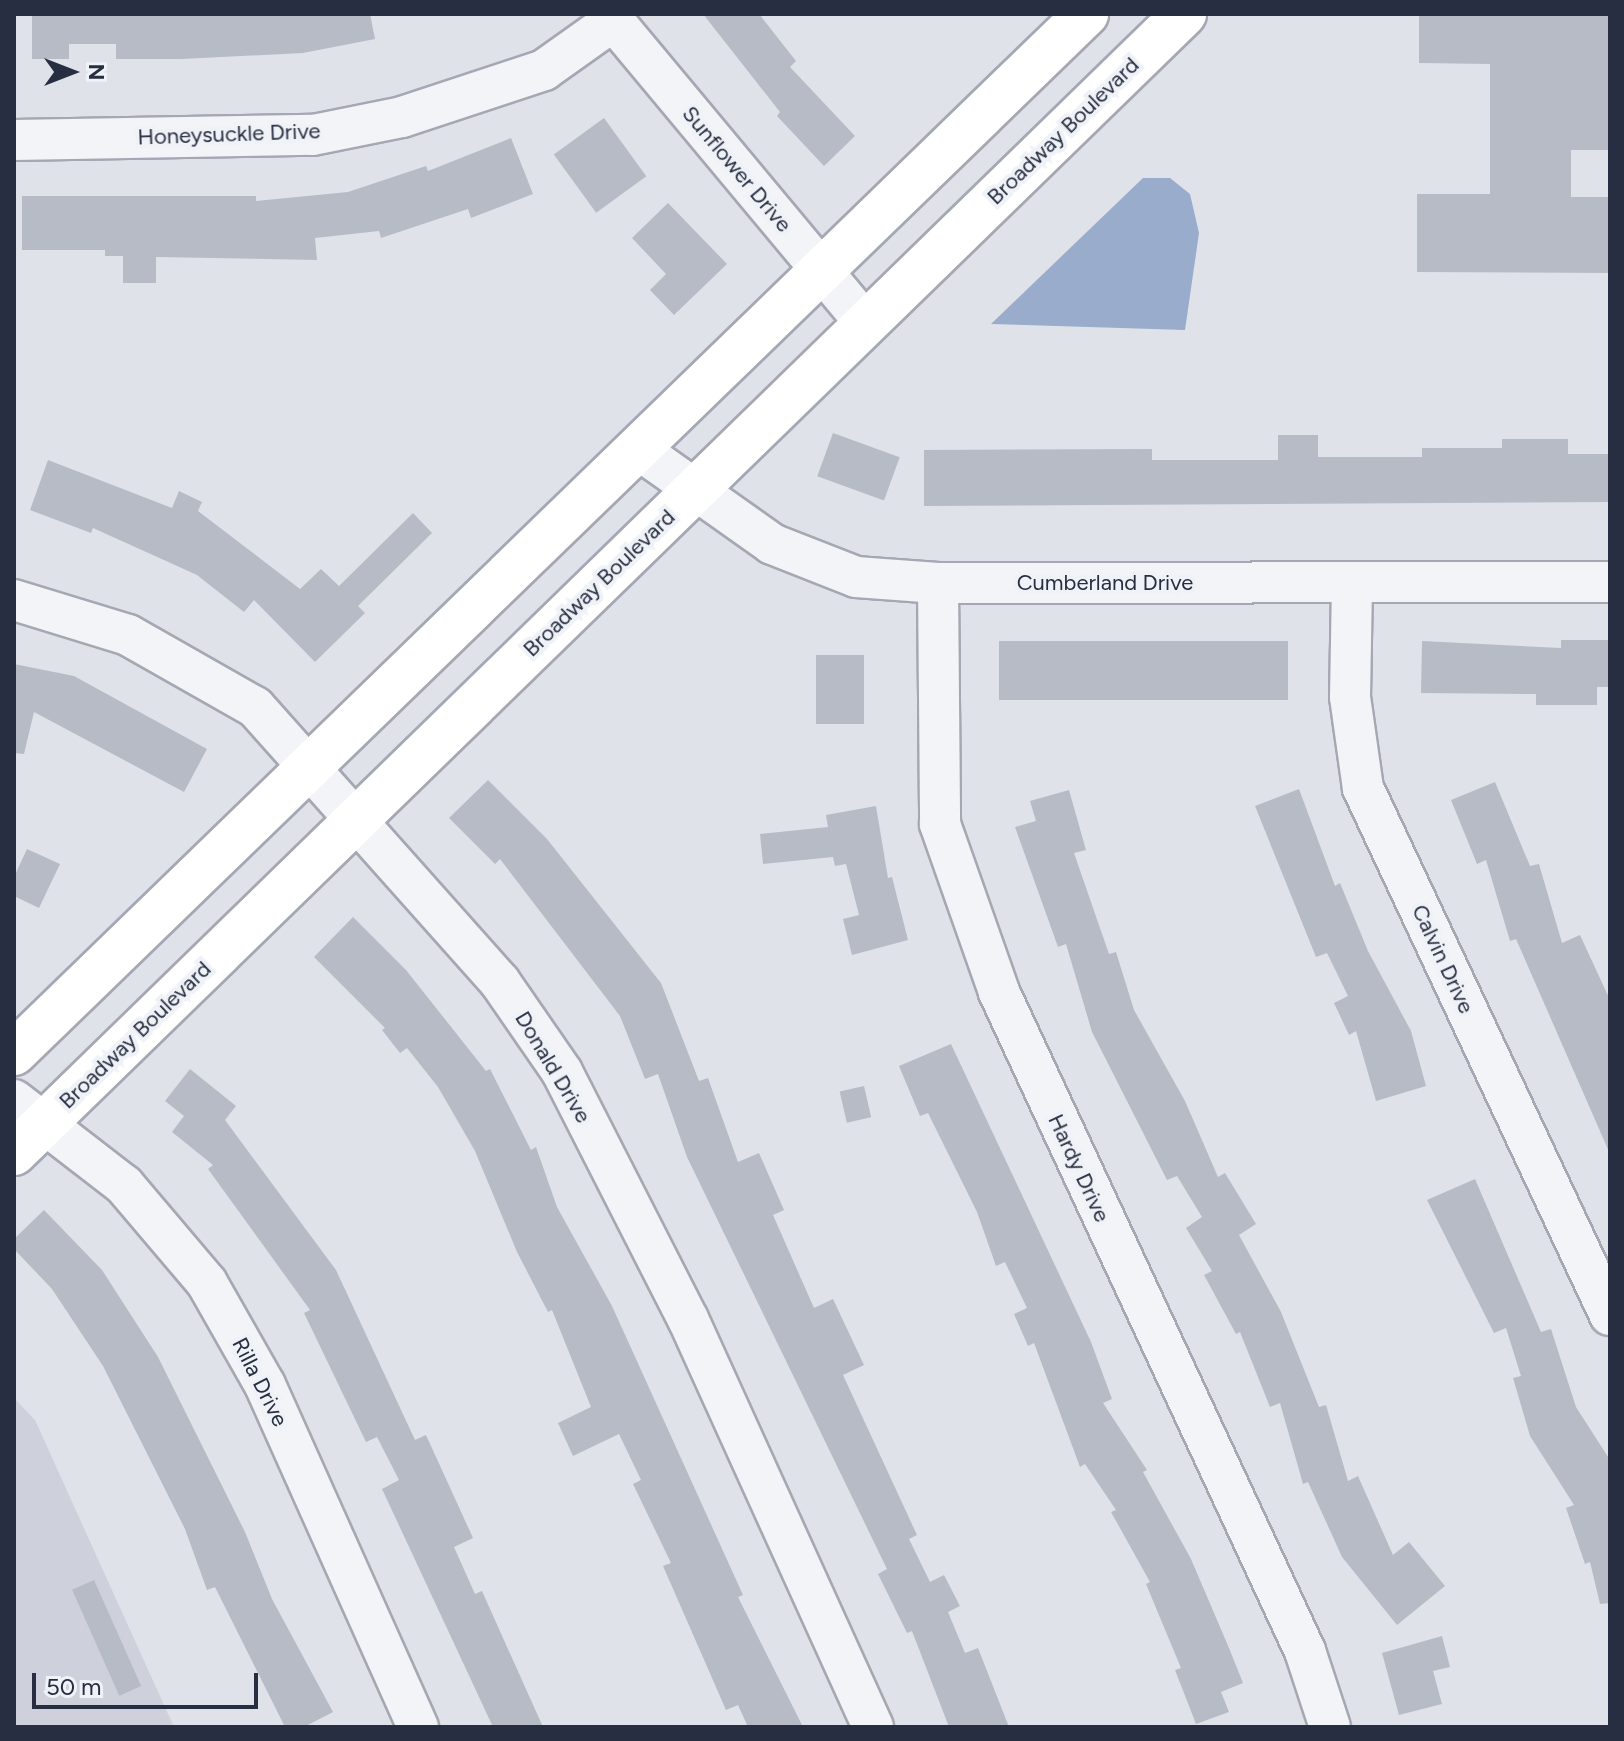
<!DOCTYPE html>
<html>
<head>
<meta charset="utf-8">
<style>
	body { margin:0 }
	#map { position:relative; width:1624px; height:1741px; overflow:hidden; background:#e0e2e9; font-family:Figtree,sans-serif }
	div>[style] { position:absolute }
	.built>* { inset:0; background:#ced1db }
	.water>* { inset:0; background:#99accb }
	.building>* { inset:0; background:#b7bbc6; transform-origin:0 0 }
	.roads { filter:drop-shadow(2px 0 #a5a8b3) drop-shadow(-2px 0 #a5a8b3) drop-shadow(0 2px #a5a8b3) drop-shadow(0 -2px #a5a8b3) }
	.minor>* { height:40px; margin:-20px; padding:0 20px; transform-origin:20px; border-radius:20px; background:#f3f4f7 }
	.major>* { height:44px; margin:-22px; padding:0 22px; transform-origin:22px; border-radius:22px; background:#fff }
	span { translate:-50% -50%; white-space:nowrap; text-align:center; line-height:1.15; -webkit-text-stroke:8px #eff2f7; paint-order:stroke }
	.street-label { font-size:22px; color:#282e41 }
	.frame { position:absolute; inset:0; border:16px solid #282e41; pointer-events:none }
	.north { position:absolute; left:32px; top:32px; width:80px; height:80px; -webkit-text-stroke:6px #eff2f7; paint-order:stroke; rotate:90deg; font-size:22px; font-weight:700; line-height:32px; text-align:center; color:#282e41 }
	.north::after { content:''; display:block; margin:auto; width:28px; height:36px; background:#282e41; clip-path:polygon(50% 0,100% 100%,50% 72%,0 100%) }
	.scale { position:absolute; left:32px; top:1673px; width:226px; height:36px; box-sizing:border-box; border:4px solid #282e41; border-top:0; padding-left:10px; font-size:24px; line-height:28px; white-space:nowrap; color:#282e41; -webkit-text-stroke:6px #eff2f7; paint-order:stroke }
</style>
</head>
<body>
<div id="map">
	<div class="built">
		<div style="clip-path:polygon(14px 1398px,35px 1420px,174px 1727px,14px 1727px)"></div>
	</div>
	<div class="water">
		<div style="clip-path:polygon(1143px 178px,1170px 178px,1190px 194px,1199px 233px,1185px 330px,991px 324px)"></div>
	</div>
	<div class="building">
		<div style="clip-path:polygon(32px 14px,370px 14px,375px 39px,303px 53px,182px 59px,116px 59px,116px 44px,69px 44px,69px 59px,32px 59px)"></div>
		<div style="clip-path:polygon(703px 14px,759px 14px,796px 61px,790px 67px,855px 136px,824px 166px,777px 116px,780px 112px)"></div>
		<div style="clip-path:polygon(1419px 14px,1610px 14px,1610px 150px,1571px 150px,1571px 197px,1610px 197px,1610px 273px,1417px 272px,1417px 194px,1490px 194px,1490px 64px,1419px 63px)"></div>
		<div style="left:604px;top:118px;width:72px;height:62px;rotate:54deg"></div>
		<div style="clip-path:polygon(511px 138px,533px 194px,471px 218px,468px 209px,381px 238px,379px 231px,315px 238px,317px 260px,156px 257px,156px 283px,123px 283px,123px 256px,105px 256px,105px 250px,22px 250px,22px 196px,256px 196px,256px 201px,348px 192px,426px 166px,428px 171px)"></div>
		<div style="clip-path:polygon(668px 203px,727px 264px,674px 315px,650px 290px,666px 274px,632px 238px)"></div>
		<div style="left:833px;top:433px;width:71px;height:46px;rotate:20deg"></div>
		<div style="clip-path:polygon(1278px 435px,1318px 435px,1318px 457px,1422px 457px,1422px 448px,1502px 448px,1502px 439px,1568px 439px,1568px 454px,1610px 454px,1610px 502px,924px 506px,924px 450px,1152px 449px,1152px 460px,1278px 460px)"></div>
		<div style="clip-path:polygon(48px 460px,172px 508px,179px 491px,202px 502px,198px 511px,300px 589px,321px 569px,339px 586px,413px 513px,432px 533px,358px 606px,365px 613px,315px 662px,254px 600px,244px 612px,197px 575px,93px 528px,91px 533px,30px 510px)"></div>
		<div style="clip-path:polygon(1561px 640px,1610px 640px,1610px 687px,1597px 687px,1597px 705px,1536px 705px,1536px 694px,1421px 693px,1422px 641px,1561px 648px)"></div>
		<div style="left:1288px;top:641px;width:59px;height:289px;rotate:90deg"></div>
		<div style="left:816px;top:655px;width:48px;height:69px"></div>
		<div style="clip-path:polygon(14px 664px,74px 676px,207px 749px,184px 792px,34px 712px,24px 754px,14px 753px)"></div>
		<div style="clip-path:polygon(488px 780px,547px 839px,661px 983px,699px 1081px,708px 1078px,738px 1162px,759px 1153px,784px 1210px,773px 1215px,814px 1308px,833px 1299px,864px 1365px,843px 1375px,917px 1535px,909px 1539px,930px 1582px,944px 1575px,960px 1606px,948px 1612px,965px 1653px,978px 1648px,1009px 1727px,949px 1727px,912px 1631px,907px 1633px,878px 1574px,887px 1569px,687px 1157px,658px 1074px,645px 1079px,620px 1016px,500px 859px,495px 864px,449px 818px)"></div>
		<div style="clip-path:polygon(1495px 782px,1530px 866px,1539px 864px,1562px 943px,1580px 935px,1610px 1000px,1610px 1154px,1516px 939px,1510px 941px,1486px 860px,1477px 864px,1451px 800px)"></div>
		<div style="clip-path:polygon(1299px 789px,1335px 886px,1340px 883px,1368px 951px,1411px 1031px,1426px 1086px,1376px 1101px,1356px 1031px,1349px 1035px,1334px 1003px,1348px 996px,1327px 953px,1316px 957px,1255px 806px)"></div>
		<div style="clip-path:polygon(1069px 790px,1086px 850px,1074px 853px,1109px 954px,1116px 952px,1134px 1010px,1185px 1101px,1218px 1177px,1225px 1173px,1256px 1224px,1239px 1235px,1281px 1312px,1319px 1407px,1326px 1405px,1348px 1481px,1358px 1476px,1393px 1555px,1409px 1542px,1445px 1586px,1397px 1625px,1342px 1557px,1308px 1482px,1303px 1484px,1280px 1403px,1270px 1407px,1240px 1332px,1236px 1334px,1204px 1275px,1212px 1271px,1186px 1228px,1202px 1217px,1177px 1176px,1167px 1180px,1092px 1032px,1066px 944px,1058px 947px,1015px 827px,1036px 821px,1030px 801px)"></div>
		<div style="clip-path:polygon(876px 806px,888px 878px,892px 877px,908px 940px,852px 955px,843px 919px,859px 915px,846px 864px,835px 866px,833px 857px,763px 864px,760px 834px,828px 827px,826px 815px)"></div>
		<div style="clip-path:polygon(27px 849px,60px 864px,39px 908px,14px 896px,14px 877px)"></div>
		<div style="clip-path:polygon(353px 917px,406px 970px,486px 1071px,490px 1069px,531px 1150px,536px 1147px,557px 1207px,612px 1306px,743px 1595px,738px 1597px,803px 1727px,748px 1727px,738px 1705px,726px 1710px,663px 1566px,671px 1563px,633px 1484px,641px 1480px,619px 1434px,573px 1456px,558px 1423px,591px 1407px,552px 1310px,548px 1312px,517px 1252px,475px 1151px,438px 1087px,407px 1048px,400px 1053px,382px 1030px,385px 1028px,314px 957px)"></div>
		<div style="clip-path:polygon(951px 1044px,1091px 1342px,1112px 1399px,1103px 1403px,1147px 1470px,1143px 1472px,1191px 1559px,1229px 1648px,1243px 1683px,1221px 1692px,1229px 1712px,1196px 1724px,1175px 1670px,1181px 1668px,1146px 1584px,1150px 1582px,1111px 1512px,1116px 1510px,1085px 1464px,1080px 1467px,1034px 1343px,1028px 1346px,1014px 1314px,1027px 1308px,1005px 1262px,996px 1266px,977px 1212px,928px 1113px,920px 1116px,899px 1066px)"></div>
		<div style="clip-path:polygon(190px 1069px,236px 1106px,225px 1120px,336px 1270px,415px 1440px,426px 1435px,473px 1538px,454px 1547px,475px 1594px,482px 1591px,543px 1727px,493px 1727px,382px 1489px,399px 1480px,377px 1437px,366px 1442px,304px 1313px,310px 1310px,208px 1169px,213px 1165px,172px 1132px,184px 1116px,165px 1101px)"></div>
		<div style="left:864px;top:1086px;width:32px;height:25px;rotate:77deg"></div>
		<div style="clip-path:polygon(1475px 1179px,1541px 1332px,1551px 1329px,1576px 1407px,1610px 1460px,1610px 1603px,1600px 1604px,1590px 1562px,1585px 1564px,1566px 1508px,1574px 1505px,1530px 1436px,1513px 1378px,1521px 1376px,1506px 1328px,1494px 1333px,1427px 1200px)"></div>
		<div style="clip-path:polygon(44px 1210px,102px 1270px,158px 1357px,245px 1532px,272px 1599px,333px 1712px,304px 1727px,285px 1727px,215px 1587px,207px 1590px,185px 1529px,103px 1366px,52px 1289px,14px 1249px,14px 1239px)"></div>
		<div style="left:94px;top:1580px;width:116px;height:24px;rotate:66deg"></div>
		<div style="clip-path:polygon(1442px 1636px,1450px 1667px,1433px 1671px,1442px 1704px,1399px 1715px,1382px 1653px)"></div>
	</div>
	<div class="roads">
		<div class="minor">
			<div style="left:608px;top:14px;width:403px;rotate:50.2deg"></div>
			<div style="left:14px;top:140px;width:299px;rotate:-1deg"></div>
			<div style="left:313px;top:135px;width:91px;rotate:-11.4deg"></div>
			<div style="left:402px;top:117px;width:150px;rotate:-18.3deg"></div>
			<div style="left:544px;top:70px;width:85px;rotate:-35.4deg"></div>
			<div style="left:638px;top:449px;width:164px;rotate:35.3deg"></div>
			<div style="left:772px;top:544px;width:90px;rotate:21.4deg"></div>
			<div style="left:856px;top:577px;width:82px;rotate:4.2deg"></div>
			<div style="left:938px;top:583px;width:672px;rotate:-0.09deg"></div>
			<div style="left:938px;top:583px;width:241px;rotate:89.5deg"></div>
			<div style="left:940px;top:824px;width:178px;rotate:70.6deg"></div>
			<div style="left:999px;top:992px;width:727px;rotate:65.09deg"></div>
			<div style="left:1305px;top:1651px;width:80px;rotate:71.8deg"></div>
			<div style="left:1352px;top:584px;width:113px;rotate:91deg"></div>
			<div style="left:1350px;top:697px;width:92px;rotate:81.9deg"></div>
			<div style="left:1363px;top:788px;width:582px;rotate:64.89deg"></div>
			<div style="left:14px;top:600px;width:119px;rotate:17.1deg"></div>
			<div style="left:128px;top:635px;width:146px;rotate:29.6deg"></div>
			<div style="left:255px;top:707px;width:368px;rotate:48.3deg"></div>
			<div style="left:500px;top:982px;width:109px;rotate:55.4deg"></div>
			<div style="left:562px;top:1072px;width:277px;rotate:63deg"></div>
			<div style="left:688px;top:1319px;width:448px;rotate:65.6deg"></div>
			<div style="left:14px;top:1100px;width:139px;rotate:37.7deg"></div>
			<div style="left:124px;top:1185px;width:128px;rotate:49.7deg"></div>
			<div style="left:207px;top:1283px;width:117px;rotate:60.4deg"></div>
			<div style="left:265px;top:1385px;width:375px;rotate:65.9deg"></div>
		</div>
		<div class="major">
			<div style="left:14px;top:1053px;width:1493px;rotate:-44.1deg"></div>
			<div style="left:14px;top:1153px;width:1633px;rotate:-44.23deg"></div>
		</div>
	</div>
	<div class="street-label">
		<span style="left:1063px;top:131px;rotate:-44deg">Broadway Boulevard</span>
		<span style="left:229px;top:134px;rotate:-2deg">Honeysuckle Drive</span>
		<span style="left:737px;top:169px;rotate:50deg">Sunflower Drive</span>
		<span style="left:599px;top:583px;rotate:-44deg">Broadway Boulevard</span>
		<span style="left:1105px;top:583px">Cumberland Drive</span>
		<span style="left:1443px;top:959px;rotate:65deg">Calvin Drive</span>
		<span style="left:135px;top:1035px;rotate:-44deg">Broadway Boulevard</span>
		<span style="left:553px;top:1067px;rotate:59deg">Donald Drive</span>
		<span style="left:1079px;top:1168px;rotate:65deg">Hardy Drive</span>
		<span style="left:260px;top:1382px;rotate:63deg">Rilla Drive</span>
	</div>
	<div class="frame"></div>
	<div class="north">N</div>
	<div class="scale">50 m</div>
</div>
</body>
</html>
